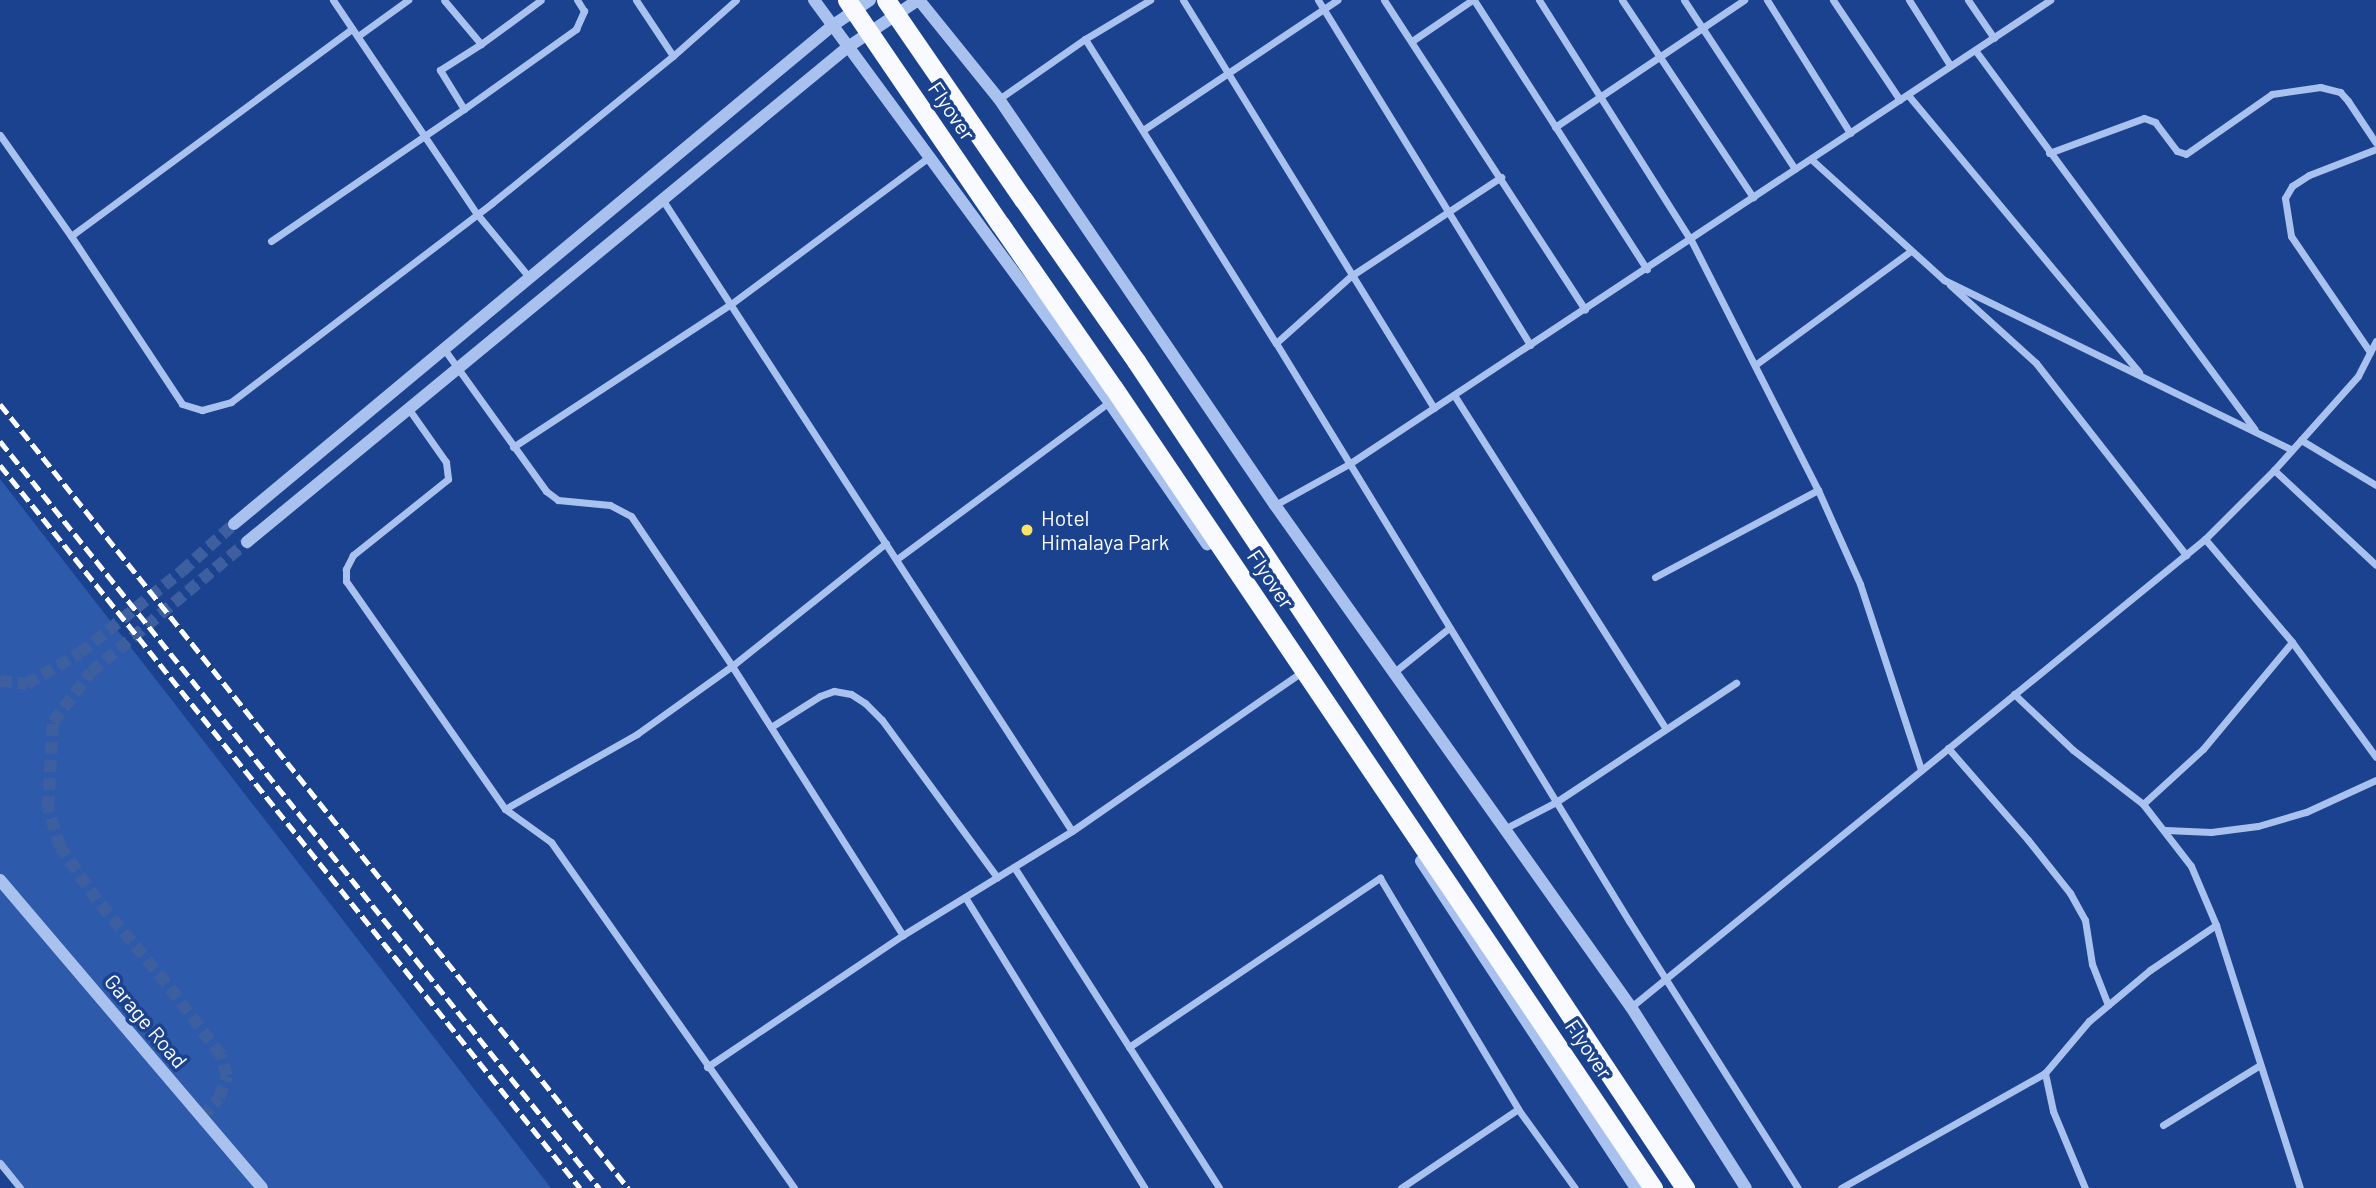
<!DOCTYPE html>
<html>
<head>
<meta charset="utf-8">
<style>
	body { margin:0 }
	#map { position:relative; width:2376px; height:1188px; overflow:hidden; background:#1b428e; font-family:Barlow,sans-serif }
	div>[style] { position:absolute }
	.green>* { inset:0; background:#2e5aac }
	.tertiary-tunnel>* { height:12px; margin-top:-6px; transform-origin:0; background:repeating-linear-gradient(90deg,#3d5e9f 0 12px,transparent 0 18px) }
	.minor>* { height:7px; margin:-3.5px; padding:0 3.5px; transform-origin:3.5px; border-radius:3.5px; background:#a9c1ee }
	.tertiary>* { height:12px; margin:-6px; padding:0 6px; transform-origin:6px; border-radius:6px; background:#a9c1ee }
	.trunk>* { height:19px; margin:-9.5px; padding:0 9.5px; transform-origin:9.5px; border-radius:9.5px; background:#f8faff }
	.rail>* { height:5px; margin-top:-2.5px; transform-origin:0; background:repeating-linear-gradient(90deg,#fff 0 12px,transparent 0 17px) }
	.trunk-bridge>* { height:19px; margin:-9.5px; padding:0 9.5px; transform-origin:9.5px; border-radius:9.5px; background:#f8faff }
	.dots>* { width:19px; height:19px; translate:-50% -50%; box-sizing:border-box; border:4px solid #1b428e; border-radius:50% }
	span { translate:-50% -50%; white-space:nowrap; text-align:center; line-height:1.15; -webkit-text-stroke:7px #1b428e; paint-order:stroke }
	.street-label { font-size:21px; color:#fff }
	.poi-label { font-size:21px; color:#fff }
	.left { translate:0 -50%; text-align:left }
</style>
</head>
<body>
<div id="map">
	<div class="green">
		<div style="clip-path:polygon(0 479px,551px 1188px,20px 1188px,0 1163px)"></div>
	</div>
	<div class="tertiary-tunnel">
		<div style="left:0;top:681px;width:27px;rotate:6deg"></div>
		<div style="left:27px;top:684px;width:61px;rotate:-30.3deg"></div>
		<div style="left:80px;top:653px;width:131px;rotate:-38.8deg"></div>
		<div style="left:182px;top:571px;width:70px;rotate:-42.1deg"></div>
		<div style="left:202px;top:1117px;width:25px;rotate:-48deg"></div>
		<div style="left:219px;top:1098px;width:23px;rotate:-70deg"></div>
		<div style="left:227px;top:1076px;width:22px;rotate:-106deg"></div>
		<div style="left:221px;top:1055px;width:91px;rotate:-127.4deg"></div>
		<div style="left:166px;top:983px;width:108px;rotate:-129.7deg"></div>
		<div style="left:97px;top:900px;width:65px;rotate:-124.9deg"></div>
		<div style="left:60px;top:847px;width:41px;rotate:-107.1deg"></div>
		<div style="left:48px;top:808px;width:86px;rotate:-86.7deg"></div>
		<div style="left:53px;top:722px;width:63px;rotate:-52.8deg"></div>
		<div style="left:91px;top:672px;width:203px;rotate:-39.8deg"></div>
	</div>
	<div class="minor">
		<div style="left:333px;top:0;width:258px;rotate:56.1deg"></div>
		<div style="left:477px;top:214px;width:82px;rotate:50.5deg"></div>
		<div style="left:636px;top:0;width:67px;rotate:56.5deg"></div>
		<div style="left:1183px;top:0;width:479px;rotate:58.4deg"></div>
		<div style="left:1318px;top:0;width:405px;rotate:58.4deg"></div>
		<div style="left:1384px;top:0;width:369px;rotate:57deg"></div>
		<div style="left:1474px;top:0;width:320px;rotate:57.3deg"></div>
		<div style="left:1539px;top:0;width:284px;rotate:57.7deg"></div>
		<div style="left:1691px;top:240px;width:280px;rotate:63.1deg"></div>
		<div style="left:1818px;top:490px;width:103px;rotate:65.9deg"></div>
		<div style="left:1860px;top:584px;width:196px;rotate:71.8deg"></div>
		<div style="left:1622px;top:0;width:237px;rotate:56.4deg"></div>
		<div style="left:1684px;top:0;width:202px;rotate:56.7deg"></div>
		<div style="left:1767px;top:0;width:157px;rotate:58deg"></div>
		<div style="left:1833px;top:0;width:120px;rotate:56.2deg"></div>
		<div style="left:1909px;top:0;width:77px;rotate:57.8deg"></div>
		<div style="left:1968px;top:0;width:46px;rotate:55.6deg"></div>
		<div style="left:358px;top:36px;width:62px;rotate:-35.8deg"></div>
		<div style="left:1085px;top:39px;width:76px;rotate:-31deg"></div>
		<div style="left:1412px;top:41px;width:73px;rotate:-34.3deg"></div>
		<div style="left:481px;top:44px;width:74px;rotate:-36.3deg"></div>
		<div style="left:1975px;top:50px;width:471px;rotate:53.6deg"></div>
		<div style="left:1908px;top:95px;width:361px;rotate:50.2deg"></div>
		<div style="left:999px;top:99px;width:105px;rotate:-34.9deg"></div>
		<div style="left:1085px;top:39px;width:359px;rotate:57.9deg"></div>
		<div style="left:1276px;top:343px;width:677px;rotate:58.59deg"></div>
		<div style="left:1629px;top:921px;width:316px;rotate:57.7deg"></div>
		<div style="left:464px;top:109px;width:138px;rotate:-35.5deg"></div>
		<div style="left:576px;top:29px;width:20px;rotate:-66deg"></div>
		<div style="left:584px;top:11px;width:13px;rotate:-122deg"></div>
		<div style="left:1555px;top:127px;width:228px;rotate:-33.9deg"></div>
		<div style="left:1143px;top:130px;width:234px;rotate:-33.8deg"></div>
		<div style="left:0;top:135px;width:123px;rotate:54.9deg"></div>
		<div style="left:71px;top:236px;width:201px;rotate:56.5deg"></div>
		<div style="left:182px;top:404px;width:21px;rotate:17deg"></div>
		<div style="left:202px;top:410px;width:30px;rotate:-15deg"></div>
		<div style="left:231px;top:402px;width:328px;rotate:-37.3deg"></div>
		<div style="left:492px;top:203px;width:233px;rotate:-39.1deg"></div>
		<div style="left:673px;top:56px;width:84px;rotate:-41.6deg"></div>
		<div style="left:2049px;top:153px;width:101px;rotate:-20.2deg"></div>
		<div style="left:2144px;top:118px;width:12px;rotate:20deg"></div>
		<div style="left:2155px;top:122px;width:36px;rotate:53deg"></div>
		<div style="left:2177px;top:151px;width:9px;rotate:18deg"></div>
		<div style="left:2186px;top:154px;width:105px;rotate:-34.9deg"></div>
		<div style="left:2272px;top:94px;width:49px;rotate:-8.3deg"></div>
		<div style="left:2320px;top:87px;width:21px;rotate:14deg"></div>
		<div style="left:2340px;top:92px;width:12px;rotate:48deg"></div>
		<div style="left:2348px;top:101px;width:50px;rotate:56.3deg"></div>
		<div style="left:1811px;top:159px;width:180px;rotate:42.3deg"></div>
		<div style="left:1944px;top:280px;width:387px;rotate:26deg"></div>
		<div style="left:662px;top:199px;width:753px;rotate:57.03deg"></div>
		<div style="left:1072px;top:831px;width:274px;rotate:-34.7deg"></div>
		<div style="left:71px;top:236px;width:349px;rotate:-36.4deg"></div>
		<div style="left:271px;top:241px;width:234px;rotate:-34.4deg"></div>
		<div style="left:464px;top:109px;width:46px;rotate:-121.6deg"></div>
		<div style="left:440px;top:70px;width:49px;rotate:-32.4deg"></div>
		<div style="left:481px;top:44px;width:57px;rotate:-130.1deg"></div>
		<div style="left:1950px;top:285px;width:116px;rotate:42.2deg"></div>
		<div style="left:2036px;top:363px;width:244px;rotate:52deg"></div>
		<div style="left:1276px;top:343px;width:101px;rotate:-41.8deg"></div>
		<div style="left:1351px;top:276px;width:180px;rotate:-33.4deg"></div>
		<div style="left:444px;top:349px;width:175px;rotate:54.3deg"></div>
		<div style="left:546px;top:491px;width:15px;rotate:37deg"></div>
		<div style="left:558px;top:500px;width:52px;rotate:5.5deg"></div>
		<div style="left:610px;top:505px;width:24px;rotate:28deg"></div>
		<div style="left:631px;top:516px;width:181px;rotate:56deg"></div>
		<div style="left:732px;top:666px;width:319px;rotate:57.6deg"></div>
		<div style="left:2370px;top:352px;width:140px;rotate:-124.3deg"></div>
		<div style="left:2291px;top:236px;width:38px;rotate:-99deg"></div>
		<div style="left:2285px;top:198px;width:14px;rotate:-60deg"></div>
		<div style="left:2292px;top:186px;width:20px;rotate:-33deg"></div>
		<div style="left:2309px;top:175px;width:72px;rotate:-21.2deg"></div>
		<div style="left:1755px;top:365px;width:193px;rotate:-36.2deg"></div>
		<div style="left:1454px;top:395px;width:394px;rotate:57.6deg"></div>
		<div style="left:408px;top:408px;width:66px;rotate:54.9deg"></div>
		<div style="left:446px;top:462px;width:17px;rotate:83deg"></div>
		<div style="left:448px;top:479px;width:122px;rotate:141.3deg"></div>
		<div style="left:353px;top:555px;width:16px;rotate:117deg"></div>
		<div style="left:346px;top:569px;width:12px;rotate:90deg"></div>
		<div style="left:346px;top:581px;width:278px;rotate:55.1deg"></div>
		<div style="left:505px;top:809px;width:57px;rotate:35.7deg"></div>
		<div style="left:551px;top:842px;width:423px;rotate:54.9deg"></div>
		<div style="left:2301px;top:440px;width:87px;rotate:31deg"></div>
		<div style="left:513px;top:447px;width:261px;rotate:-33.3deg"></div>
		<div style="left:731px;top:304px;width:248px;rotate:-36.6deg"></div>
		<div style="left:2274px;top:470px;width:139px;rotate:43deg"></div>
		<div style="left:1275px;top:505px;width:85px;rotate:-29deg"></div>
		<div style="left:1349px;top:464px;width:841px;rotate:-33.5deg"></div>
		<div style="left:2205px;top:539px;width:135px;rotate:49.8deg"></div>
		<div style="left:2292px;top:642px;width:142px;rotate:53.9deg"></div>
		<div style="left:897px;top:559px;width:264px;rotate:-36.5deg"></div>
		<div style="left:1655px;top:577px;width:185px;rotate:-28.1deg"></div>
		<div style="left:1393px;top:673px;width:72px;rotate:-38.8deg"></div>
		<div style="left:2014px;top:694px;width:81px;rotate:43.5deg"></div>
		<div style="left:2073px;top:750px;width:88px;rotate:37.6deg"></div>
		<div style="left:2143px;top:804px;width:78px;rotate:52.3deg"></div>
		<div style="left:2191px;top:866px;width:64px;rotate:67deg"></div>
		<div style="left:2216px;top:925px;width:276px;rotate:72.3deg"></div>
		<div style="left:771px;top:727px;width:58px;rotate:-32.3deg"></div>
		<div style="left:820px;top:696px;width:15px;rotate:-20deg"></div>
		<div style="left:834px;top:691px;width:17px;rotate:10deg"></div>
		<div style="left:851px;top:694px;width:17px;rotate:33deg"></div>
		<div style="left:865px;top:703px;width:24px;rotate:45deg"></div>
		<div style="left:882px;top:720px;width:195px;rotate:53.8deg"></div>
		<div style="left:1948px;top:748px;width:122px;rotate:49deg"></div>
		<div style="left:2028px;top:840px;width:68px;rotate:51.6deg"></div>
		<div style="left:2070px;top:893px;width:31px;rotate:61deg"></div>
		<div style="left:2085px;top:920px;width:45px;rotate:81deg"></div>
		<div style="left:2092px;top:964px;width:44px;rotate:68.7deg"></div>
		<div style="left:2143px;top:804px;width:81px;rotate:-42.5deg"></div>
		<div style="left:2203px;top:749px;width:139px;rotate:-50.2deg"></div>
		<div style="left:505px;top:809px;width:152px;rotate:-29.6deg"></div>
		<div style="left:637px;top:734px;width:117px;rotate:-35.6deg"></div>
		<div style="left:732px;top:666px;width:197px;rotate:-38.6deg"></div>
		<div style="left:1504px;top:829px;width:59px;rotate:-27.4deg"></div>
		<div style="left:1556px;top:802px;width:216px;rotate:-33.5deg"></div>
		<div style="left:2166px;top:830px;width:45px;rotate:2.5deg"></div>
		<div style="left:2211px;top:832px;width:47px;rotate:-7.3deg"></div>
		<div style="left:2258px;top:826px;width:50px;rotate:-16.3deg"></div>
		<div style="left:2306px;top:812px;width:77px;rotate:-24.6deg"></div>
		<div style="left:1014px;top:867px;width:381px;rotate:57.4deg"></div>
		<div style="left:965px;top:897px;width:342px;rotate:58.3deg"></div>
		<div style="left:1631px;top:1007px;width:741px;rotate:-39.19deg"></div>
		<div style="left:2205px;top:539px;width:98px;rotate:-45deg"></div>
		<div style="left:2274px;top:470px;width:126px;rotate:-48.2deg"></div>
		<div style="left:2358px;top:376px;width:39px;rotate:-63deg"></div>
		<div style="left:1129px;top:1047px;width:303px;rotate:-34deg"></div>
		<div style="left:1380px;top:878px;width:269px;rotate:59.1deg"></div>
		<div style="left:1518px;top:1109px;width:97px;rotate:54.2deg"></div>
		<div style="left:707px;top:1067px;width:236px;rotate:-34deg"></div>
		<div style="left:903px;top:935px;width:198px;rotate:-31.6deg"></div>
		<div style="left:2163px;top:1125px;width:114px;rotate:-31.7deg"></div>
		<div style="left:0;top:1163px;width:32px;rotate:51deg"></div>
		<div style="left:1401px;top:1188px;width:141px;rotate:-34deg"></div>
		<div style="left:1841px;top:1188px;width:234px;rotate:-29.4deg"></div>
		<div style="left:2085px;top:1188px;width:83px;rotate:-112.6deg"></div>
		<div style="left:2053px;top:1111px;width:39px;rotate:-102deg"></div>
		<div style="left:2045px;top:1073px;width:68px;rotate:-49.8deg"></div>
		<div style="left:2089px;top:1021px;width:80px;rotate:-39.9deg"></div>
		<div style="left:2150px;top:970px;width:80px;rotate:-34.3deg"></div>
	</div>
	<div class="tertiary">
		<div style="left:814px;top:0;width:499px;rotate:53.7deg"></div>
		<div style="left:1109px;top:402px;width:173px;rotate:55.4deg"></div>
		<div style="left:919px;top:0;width:127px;rotate:51.1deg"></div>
		<div style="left:999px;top:99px;width:491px;rotate:55.8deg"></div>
		<div style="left:1275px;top:505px;width:615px;rotate:54.66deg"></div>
		<div style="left:1631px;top:1007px;width:214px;rotate:57.6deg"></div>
		<div style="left:234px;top:524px;width:778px;rotate:-39.79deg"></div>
		<div style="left:832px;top:26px;width:46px;rotate:-34.4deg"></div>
		<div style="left:247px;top:542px;width:779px;rotate:-39.48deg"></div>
		<div style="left:848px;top:47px;width:84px;rotate:-33.9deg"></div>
		<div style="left:1421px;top:861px;width:391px;rotate:56.7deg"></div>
		<div style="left:0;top:880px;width:404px;rotate:49.6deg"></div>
	</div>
	<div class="trunk">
		<div style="left:1023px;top:199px;width:198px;rotate:55.1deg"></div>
		<div style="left:1136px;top:361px;width:993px;rotate:56.42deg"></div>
		<div style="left:1000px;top:224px;width:198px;rotate:55.3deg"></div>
		<div style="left:1113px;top:387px;width:966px;rotate:56.01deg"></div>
	</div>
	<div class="rail">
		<div style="left:0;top:404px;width:1005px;rotate:51.3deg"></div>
		<div style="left:0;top:441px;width:958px;rotate:51.27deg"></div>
		<div style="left:0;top:465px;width:927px;rotate:51.26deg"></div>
	</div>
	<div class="trunk-bridge">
		<div style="left:847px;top:0;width:271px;rotate:55.7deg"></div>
		<div style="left:886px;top:0;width:242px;rotate:55.5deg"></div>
	</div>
	<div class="dots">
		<div style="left:1027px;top:530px;background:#fee266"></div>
	</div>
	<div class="street-label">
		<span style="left:952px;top:111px;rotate:56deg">Flyover</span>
		<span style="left:1271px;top:579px;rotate:56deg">Flyover</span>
		<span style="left:146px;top:1021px;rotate:50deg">Garage Road</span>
		<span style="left:1589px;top:1049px;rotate:56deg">Flyover</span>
	</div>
	<div class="poi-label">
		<span class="left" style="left:1041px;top:530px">Hotel<br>Himalaya Park</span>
	</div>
</div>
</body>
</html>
